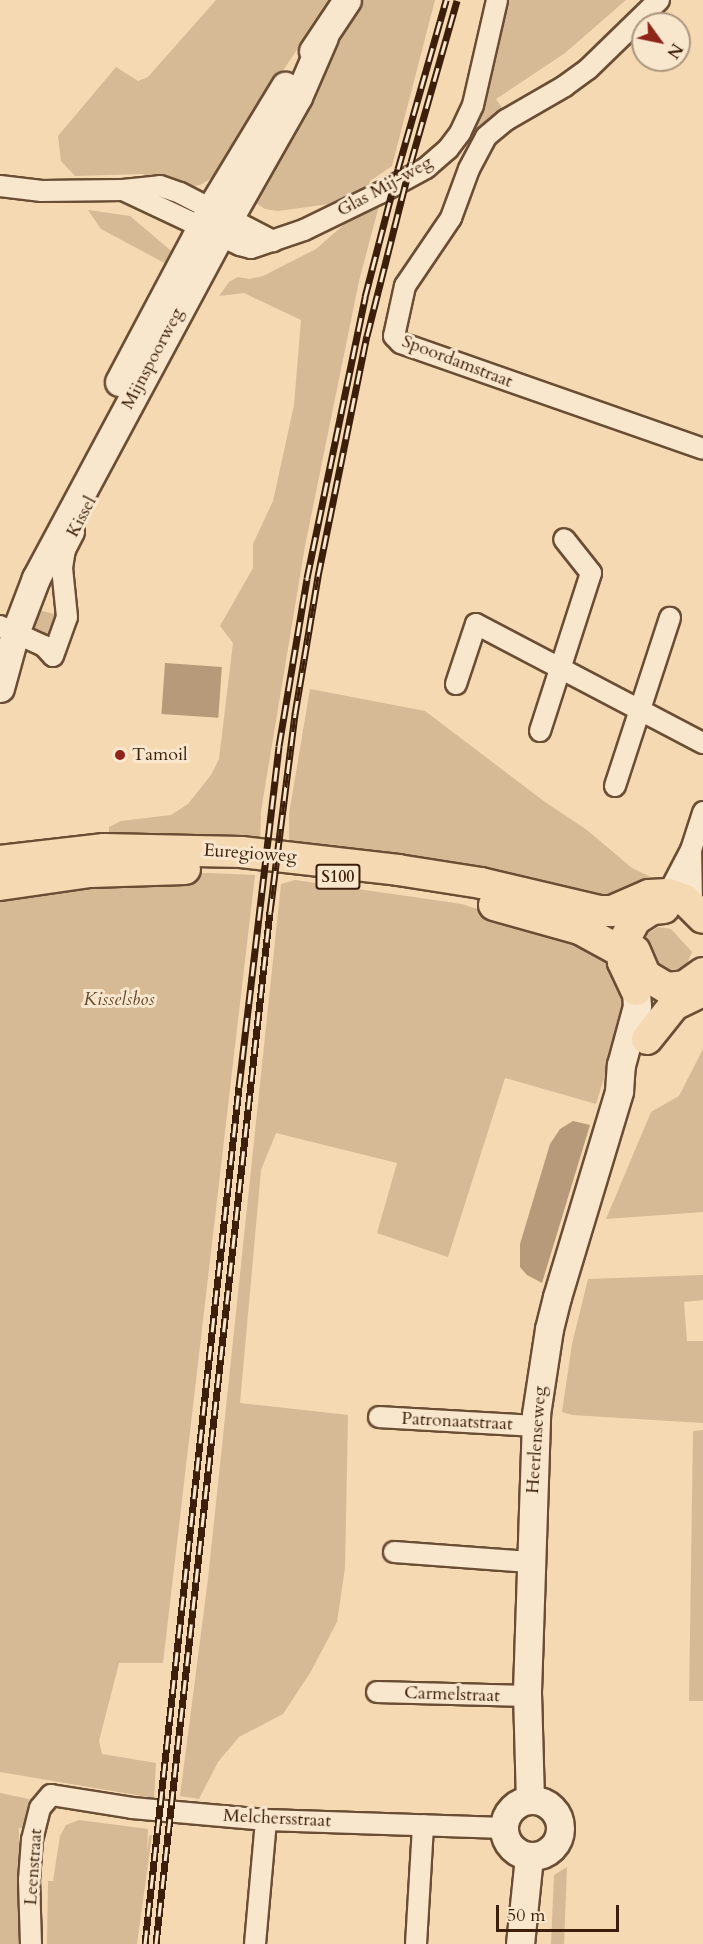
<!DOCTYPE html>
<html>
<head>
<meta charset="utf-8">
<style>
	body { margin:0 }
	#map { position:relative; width:703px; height:1944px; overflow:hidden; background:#f5d9b2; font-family:Cardo,serif }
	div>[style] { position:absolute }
	.green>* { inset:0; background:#d6b995 }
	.water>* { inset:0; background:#b69a79; transform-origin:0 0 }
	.roads { filter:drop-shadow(2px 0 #6a4e34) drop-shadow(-2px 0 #6a4e34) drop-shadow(0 2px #6a4e34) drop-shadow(0 -2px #6a4e34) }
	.street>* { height:20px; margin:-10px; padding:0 10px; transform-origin:10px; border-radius:10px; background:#f8e6cd }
	.secondary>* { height:27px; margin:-13.5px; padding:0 13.5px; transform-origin:13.5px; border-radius:13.5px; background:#f8e6cd }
	.secondary>.ring { margin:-13.5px; padding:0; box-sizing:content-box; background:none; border:27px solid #f8e6cd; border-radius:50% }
	.primary>* { height:30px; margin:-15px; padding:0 15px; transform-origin:15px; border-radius:15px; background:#f5d9b2 }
	.rail>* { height:7px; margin-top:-3.5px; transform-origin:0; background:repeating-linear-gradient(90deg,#f8e6cd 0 14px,#3c1f0a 0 28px); box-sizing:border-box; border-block:2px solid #3c1f0a }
	.dots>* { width:16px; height:16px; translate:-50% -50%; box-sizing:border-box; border:3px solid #f8e6cd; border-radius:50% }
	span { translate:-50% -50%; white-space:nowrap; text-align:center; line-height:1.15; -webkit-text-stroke:6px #f8e6cd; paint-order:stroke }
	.shield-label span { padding:2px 4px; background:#f8e6cd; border:2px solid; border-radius:4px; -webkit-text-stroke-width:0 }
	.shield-label { font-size:16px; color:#3c1f0a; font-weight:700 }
	.street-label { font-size:18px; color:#3c1f0a }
	.poi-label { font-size:18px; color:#3c1f0a }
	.left { translate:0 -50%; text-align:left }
	.park-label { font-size:18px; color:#62462d; font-style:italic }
	.north { position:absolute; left:631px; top:12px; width:60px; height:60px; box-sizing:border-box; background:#f8e6cd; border:2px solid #ad967f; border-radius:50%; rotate:123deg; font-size:16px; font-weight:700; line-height:24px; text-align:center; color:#3c1f0a }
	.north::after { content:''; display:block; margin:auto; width:21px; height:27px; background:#8f2418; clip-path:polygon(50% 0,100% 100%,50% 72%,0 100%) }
	.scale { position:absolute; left:496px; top:1905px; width:123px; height:27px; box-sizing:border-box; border:3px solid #3c1f0a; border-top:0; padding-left:8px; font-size:18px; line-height:21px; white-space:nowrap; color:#3c1f0a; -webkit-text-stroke:4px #f8e6cd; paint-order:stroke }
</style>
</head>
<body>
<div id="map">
	<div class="green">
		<div style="clip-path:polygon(216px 0,338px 0,296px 51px,212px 178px,200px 185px,188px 187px,166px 183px,143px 174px,75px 176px,61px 161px,58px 136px,116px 67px,138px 81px,148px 77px)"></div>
		<div style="clip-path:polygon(363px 0,435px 0,392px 166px,370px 181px,367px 188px,344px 202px,278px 211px,265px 209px,250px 199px,252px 195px)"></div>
		<div style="clip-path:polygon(504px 0,626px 0,565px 53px,496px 99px,503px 109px,477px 134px,467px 135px)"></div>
		<div style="clip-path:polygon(380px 202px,359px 281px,305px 546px,261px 811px,260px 846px,183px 836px,109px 836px,109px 827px,121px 821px,171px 815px,188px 804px,211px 775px,219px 759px,233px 643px,220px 626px,253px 568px,253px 544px,273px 501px,294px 405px,301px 320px,244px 293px,219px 296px,229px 282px,238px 277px,249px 279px,263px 276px,316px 249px,348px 221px)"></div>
		<div style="clip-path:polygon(88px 210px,130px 216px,176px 255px,172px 267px,101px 229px)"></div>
		<div style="clip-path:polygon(31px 608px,58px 615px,53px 635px,48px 639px,43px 640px,30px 628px)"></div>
		<div style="clip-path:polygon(310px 689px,425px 711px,545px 802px,587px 830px,632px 868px,661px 882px,618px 901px,289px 853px,289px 814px)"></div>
		<div style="clip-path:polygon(208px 873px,255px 875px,163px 1663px,119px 1663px,99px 1741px,102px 1754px,156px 1763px,154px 1798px,0 1772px,0 889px)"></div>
		<div style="clip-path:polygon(295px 880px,462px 904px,567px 939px,607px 956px,627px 1005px,596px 1104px,505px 1078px,448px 1257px,377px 1233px,397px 1163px,276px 1133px,261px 1170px,240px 1403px,348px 1415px,345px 1568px,337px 1622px,310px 1673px,283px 1714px,239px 1737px,218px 1762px,199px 1799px,180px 1796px,208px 1579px,281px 884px)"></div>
		<div style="clip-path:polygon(658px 927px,671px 929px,692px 952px,687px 964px,679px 969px,670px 970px,658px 962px,646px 935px)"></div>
		<div style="clip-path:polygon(703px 1049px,703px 1212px,606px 1219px,651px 1112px,679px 1096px)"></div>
		<div style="clip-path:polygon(703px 1275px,703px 1300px,684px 1302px,687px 1341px,703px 1341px,703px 1423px,572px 1415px,562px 1412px,572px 1344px,588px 1279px)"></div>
		<div style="clip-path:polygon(703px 1430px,703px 1701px,689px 1701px,693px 1431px)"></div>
		<div style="clip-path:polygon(0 1793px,29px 1799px,24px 1828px,19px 1828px,19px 1944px,0 1944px)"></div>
		<div style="clip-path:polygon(79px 1820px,148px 1829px,147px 1854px,149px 1836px,152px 1835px,137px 1944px,47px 1944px,48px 1881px,53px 1881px,60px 1836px,66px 1825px)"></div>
		<div style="clip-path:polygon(567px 1867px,564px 1944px,551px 1944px,554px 1875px)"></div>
	</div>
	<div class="water">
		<div style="left:165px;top:663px;width:57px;height:51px;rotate:4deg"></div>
		<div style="clip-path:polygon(573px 1121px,590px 1125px,542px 1283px,527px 1275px,520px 1267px,520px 1244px,550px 1144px,560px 1129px)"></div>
	</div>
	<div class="roads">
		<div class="street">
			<div style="left:659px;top:0;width:99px;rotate:135.8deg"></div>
			<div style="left:588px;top:69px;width:29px;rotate:144deg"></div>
			<div style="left:565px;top:86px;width:68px;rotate:150deg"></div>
			<div style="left:506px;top:120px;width:26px;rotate:140deg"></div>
			<div style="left:486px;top:137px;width:36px;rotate:118deg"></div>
			<div style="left:469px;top:169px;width:52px;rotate:110.2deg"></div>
			<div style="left:451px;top:218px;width:82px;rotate:124.1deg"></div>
			<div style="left:405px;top:286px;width:51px;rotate:102.4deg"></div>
			<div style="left:394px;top:336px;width:10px;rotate:45deg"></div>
			<div style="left:401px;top:343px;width:320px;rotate:19.3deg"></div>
			<div style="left:0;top:186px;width:42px;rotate:6.8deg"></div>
			<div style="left:42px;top:191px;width:81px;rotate:-0.7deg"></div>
			<div style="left:123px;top:190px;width:37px;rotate:-6deg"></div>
			<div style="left:160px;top:186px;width:21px;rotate:19deg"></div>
			<div style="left:180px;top:193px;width:105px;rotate:27.3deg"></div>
			<div style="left:123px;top:190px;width:129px;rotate:25.2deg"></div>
			<div style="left:240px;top:245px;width:11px;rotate:15deg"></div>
			<div style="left:251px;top:248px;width:56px;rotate:-18.8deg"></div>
			<div style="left:304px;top:230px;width:85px;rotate:-26deg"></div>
			<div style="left:380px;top:193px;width:52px;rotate:-28.5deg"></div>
			<div style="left:426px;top:168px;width:29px;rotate:-41deg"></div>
			<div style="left:448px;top:149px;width:20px;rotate:-53deg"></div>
			<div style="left:460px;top:133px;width:31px;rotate:-65deg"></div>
			<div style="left:473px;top:105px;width:108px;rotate:-77.1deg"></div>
			<div style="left:0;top:626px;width:48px;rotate:24.4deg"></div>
			<div style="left:44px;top:646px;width:13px;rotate:48deg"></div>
			<div style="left:53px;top:656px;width:41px;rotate:-70.3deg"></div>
			<div style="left:67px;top:617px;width:49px;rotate:-95.8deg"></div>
			<div style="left:62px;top:568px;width:18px;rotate:-81deg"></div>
			<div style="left:65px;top:550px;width:20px;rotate:-63deg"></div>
			<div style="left:456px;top:684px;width:63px;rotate:-71.6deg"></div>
			<div style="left:476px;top:624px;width:256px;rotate:27.7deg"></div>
			<div style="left:540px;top:731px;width:166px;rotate:-72.1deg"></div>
			<div style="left:591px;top:573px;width:43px;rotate:-128.5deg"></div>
			<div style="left:615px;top:786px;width:177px;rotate:-71.9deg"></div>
			<div style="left:668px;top:894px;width:50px;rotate:-62.4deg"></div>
			<div style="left:692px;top:905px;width:55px;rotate:-91deg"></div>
			<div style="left:691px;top:850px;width:40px;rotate:-72deg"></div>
			<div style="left:379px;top:1417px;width:156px;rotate:3.3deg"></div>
			<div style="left:394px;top:1552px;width:136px;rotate:4.2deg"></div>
			<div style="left:377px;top:1692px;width:150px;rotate:1.5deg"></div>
			<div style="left:31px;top:1944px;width:64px;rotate:-91.8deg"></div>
			<div style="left:29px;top:1880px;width:40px;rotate:-85.7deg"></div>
			<div style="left:32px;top:1840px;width:33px;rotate:-76deg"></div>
			<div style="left:40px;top:1808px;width:17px;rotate:-50deg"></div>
			<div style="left:51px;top:1795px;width:82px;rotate:9.1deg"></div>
			<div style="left:132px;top:1808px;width:135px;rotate:5.1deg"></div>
			<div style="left:266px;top:1820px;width:238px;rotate:1.9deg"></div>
			<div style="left:255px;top:1944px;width:124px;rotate:-84.9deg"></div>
			<div style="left:416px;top:1944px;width:119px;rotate:-86.6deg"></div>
		</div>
		<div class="secondary">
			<div style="left:313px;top:51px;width:61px;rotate:-56.3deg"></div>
			<div style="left:119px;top:382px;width:197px;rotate:-62.1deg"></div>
			<div style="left:211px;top:208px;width:143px;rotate:-58.8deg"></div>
			<div style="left:0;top:688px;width:57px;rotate:-74.7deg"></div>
			<div style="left:15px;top:633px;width:59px;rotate:-69.1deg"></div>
			<div style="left:36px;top:578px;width:388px;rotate:-61.8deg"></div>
			<div style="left:219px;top:236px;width:160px;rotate:-60.4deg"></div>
			<div style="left:298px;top:97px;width:65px;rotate:-66.6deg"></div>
			<div class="ring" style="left:504px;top:1800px;width:29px;height:29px"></div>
			<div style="left:530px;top:1800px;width:109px;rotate:-91.6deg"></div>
			<div style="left:527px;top:1691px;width:277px;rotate:-88.1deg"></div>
			<div style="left:536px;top:1414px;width:86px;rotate:-81.3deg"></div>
			<div style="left:549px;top:1329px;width:33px;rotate:-76deg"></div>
			<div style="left:557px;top:1297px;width:215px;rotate:-73.2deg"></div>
			<div style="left:619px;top:1091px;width:26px;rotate:-86deg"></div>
			<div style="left:621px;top:1065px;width:61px;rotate:-74.8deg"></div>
			<div style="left:637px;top:1006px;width:16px;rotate:-94deg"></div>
			<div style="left:520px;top:1944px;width:87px;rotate:-84.1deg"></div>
		</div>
		<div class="primary">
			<div style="left:0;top:861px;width:105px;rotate:-6.6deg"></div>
			<div style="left:104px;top:849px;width:137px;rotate:1.3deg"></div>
			<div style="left:241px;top:852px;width:158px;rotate:6.5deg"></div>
			<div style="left:398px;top:870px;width:84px;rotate:8.9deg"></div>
			<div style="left:481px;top:883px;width:121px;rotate:13.3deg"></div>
			<div style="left:599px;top:911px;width:13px"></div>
			<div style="left:612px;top:911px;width:40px;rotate:-23.4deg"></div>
			<div style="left:649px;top:895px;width:19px;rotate:-3deg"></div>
			<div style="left:668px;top:894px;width:18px;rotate:19deg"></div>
			<div style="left:685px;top:900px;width:25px;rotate:45deg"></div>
			<div style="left:0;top:885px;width:91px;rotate:-8.2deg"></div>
			<div style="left:90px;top:872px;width:95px;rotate:-1.8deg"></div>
			<div style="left:494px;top:905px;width:89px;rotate:15.6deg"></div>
			<div style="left:580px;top:929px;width:48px;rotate:28.7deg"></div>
			<div style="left:635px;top:951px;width:26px;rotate:67deg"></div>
			<div style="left:645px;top:975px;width:26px;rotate:31deg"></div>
			<div style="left:667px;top:988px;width:18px;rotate:-6deg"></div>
			<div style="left:685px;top:986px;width:22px;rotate:-36deg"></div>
			<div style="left:636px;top:990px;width:31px;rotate:-115deg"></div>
			<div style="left:623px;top:962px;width:23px;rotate:-85deg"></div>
			<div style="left:625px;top:939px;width:21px;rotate:-62deg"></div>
			<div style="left:635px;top:920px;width:20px;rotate:-33deg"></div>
			<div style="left:652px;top:909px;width:12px;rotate:-5deg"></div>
			<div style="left:647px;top:1039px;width:43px;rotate:-51.5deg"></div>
			<div style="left:674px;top:1005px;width:32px;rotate:-26deg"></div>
		</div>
	</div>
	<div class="rail">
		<div style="left:145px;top:1944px;width:862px;rotate:-83.74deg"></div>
		<div style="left:239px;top:1087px;width:343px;rotate:-83.3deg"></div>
		<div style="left:279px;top:746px;width:170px;rotate:-80.5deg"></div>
		<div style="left:307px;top:578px;width:287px;rotate:-78.3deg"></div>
		<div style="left:365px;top:297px;width:132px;rotate:-75.5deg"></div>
		<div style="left:398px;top:169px;width:176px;rotate:-74.1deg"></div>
		<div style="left:156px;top:1944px;width:1038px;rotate:-83.7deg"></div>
		<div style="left:270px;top:912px;width:200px;rotate:-82.8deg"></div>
		<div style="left:295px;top:714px;width:140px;rotate:-80.5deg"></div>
		<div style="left:318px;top:576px;width:245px;rotate:-78.5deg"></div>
		<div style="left:367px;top:336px;width:179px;rotate:-75.8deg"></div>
		<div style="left:411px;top:162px;width:168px;rotate:-74.1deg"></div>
	</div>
	<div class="dots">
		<div style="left:120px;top:755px;background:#8f2418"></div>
	</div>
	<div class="shield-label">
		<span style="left:338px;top:877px">S100</span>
	</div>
	<div class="street-label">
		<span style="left:385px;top:187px;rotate:-29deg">Glas Mij-weg</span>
		<span style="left:153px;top:359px;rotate:-62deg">Mijnspoorweg</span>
		<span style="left:457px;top:362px;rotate:21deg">Spoordamstraat</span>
		<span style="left:82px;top:517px;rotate:-62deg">Kissel</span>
		<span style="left:250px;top:854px;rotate:4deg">Euregioweg</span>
		<span style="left:457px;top:1422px;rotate:3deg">Patronaatstraat</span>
		<span style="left:537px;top:1440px;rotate:-86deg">Heerlenseweg</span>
		<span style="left:452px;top:1695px;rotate:2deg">Carmelstraat</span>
		<span style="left:277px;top:1819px;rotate:3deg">Melchersstraat</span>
		<span style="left:34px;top:1867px;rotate:-86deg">Leenstraat</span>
	</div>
	<div class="poi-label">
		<span class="left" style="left:132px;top:755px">Tamoil</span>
	</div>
	<div class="park-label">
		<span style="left:119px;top:1000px">Kisselsbos</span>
	</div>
	<div class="north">N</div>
	<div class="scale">50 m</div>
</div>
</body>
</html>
